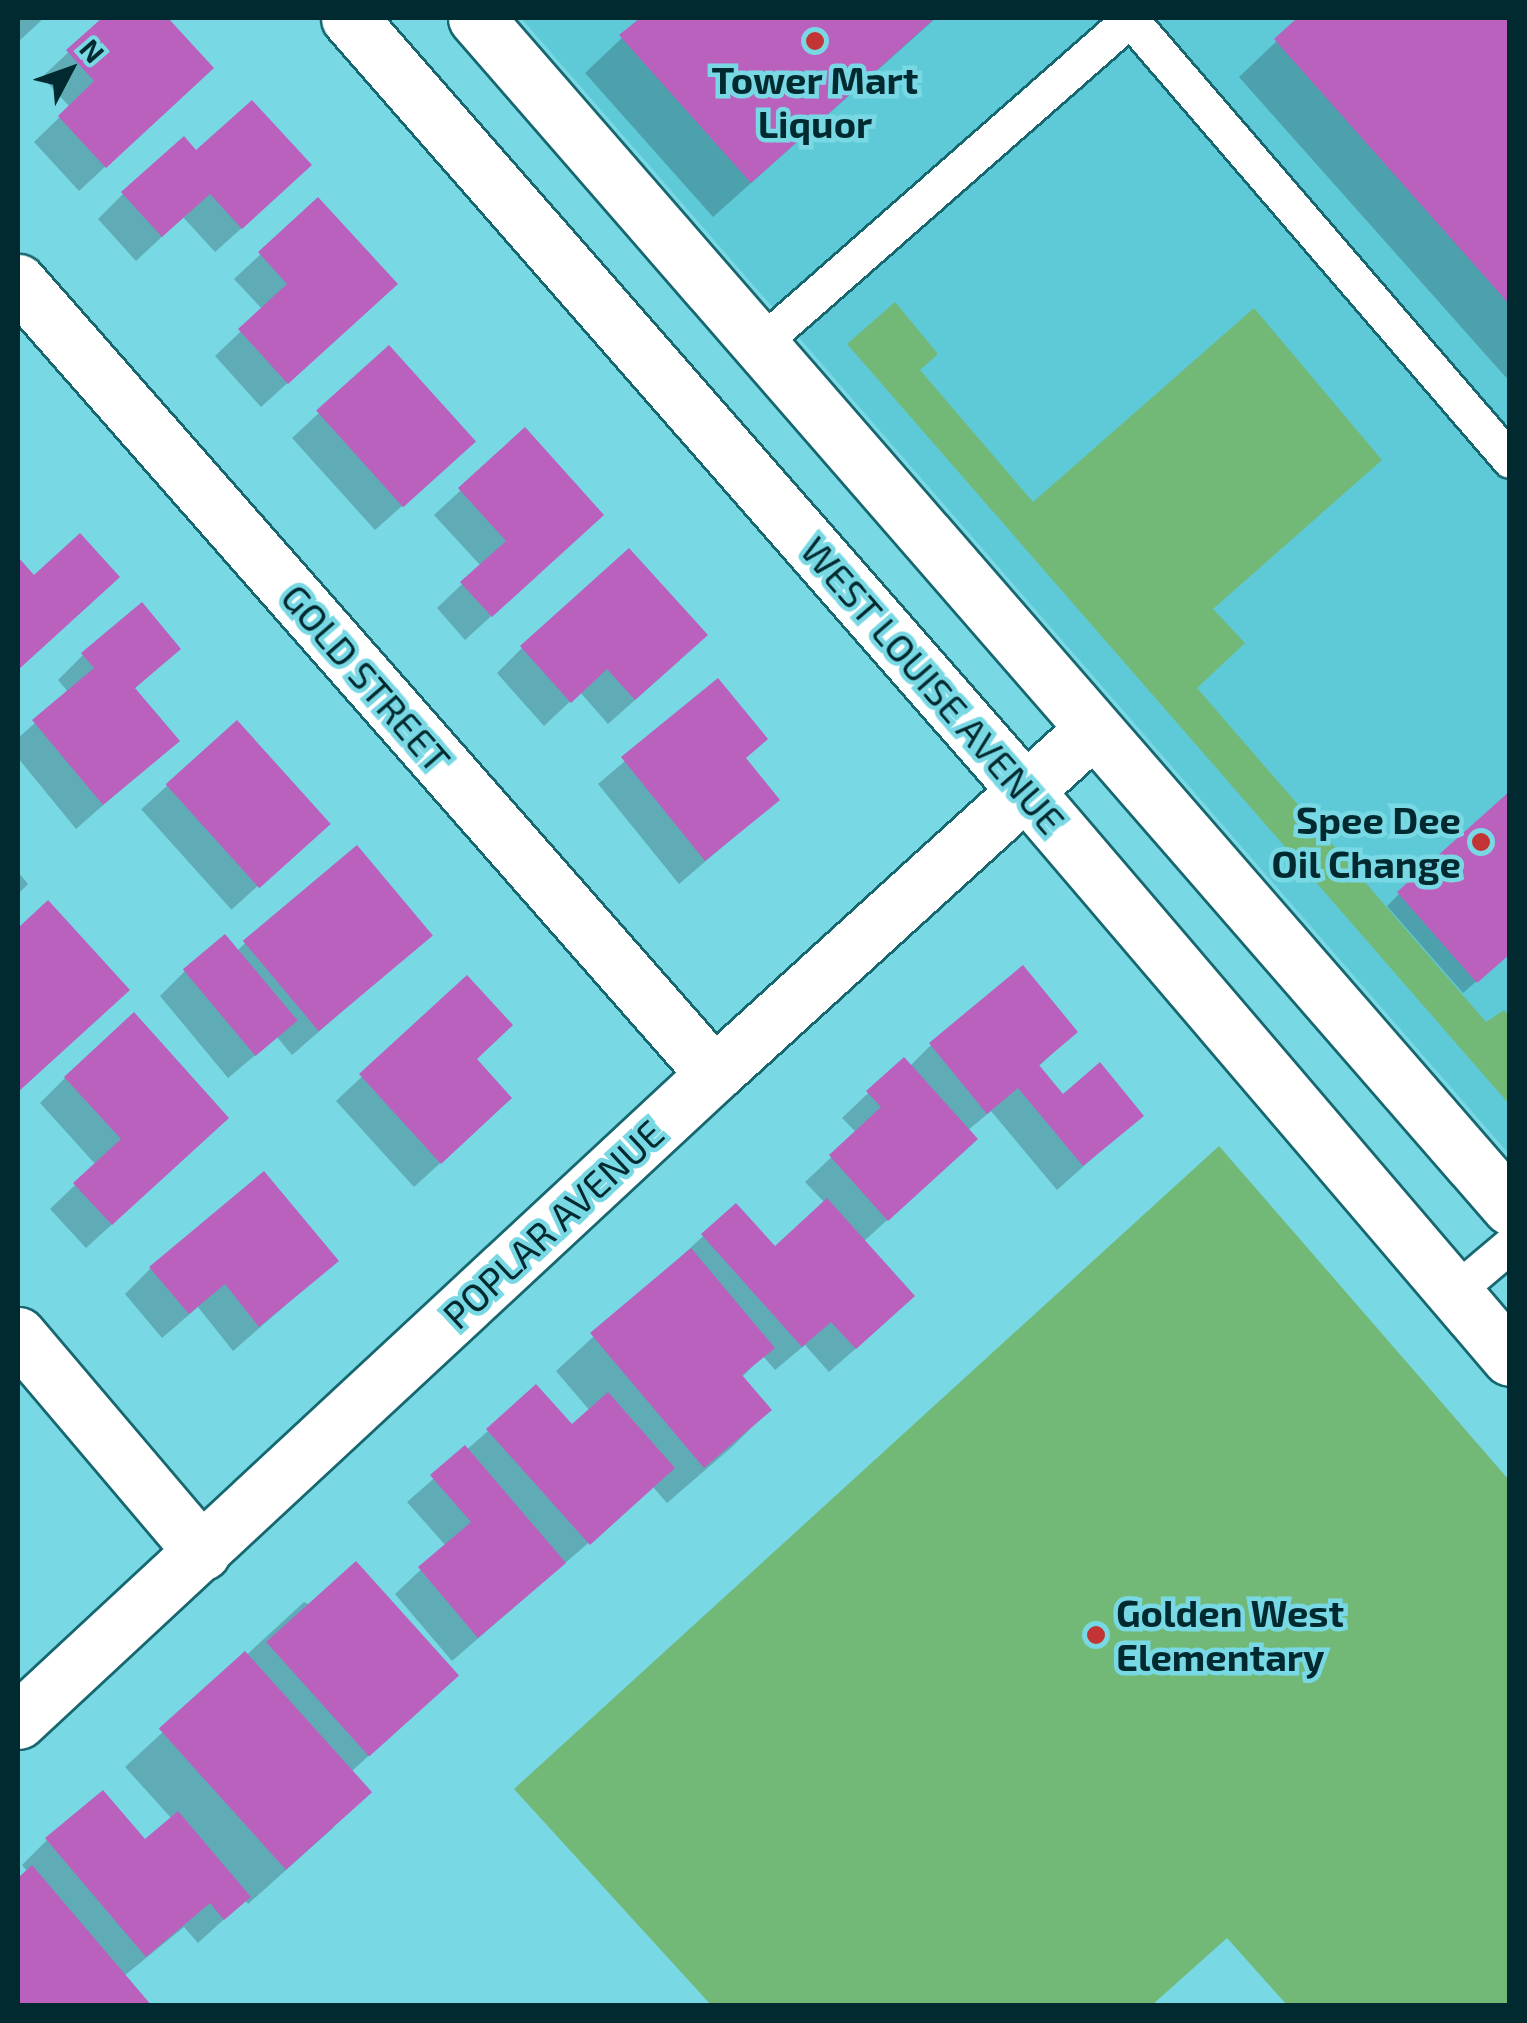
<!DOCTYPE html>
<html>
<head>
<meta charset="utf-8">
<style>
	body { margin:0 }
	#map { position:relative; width:1527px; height:2023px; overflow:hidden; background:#78d8e4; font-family:"Exo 2",sans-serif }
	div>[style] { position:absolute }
	.built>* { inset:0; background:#5fcad7 }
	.green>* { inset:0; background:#72b977 }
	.shadow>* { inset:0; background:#0003; transform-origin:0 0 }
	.building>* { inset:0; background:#b961bd; transform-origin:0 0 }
	.roads { filter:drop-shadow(2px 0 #176770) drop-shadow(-2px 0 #176770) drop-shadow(0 2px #176770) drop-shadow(0 -2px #176770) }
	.service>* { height:35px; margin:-17.5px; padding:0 17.5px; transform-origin:17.5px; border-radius:17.5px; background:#fff }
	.minor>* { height:55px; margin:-27.5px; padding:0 27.5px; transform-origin:27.5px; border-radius:27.5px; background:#fff }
	.secondary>* { height:55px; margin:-27.5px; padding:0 27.5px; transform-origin:27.5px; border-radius:27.5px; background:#fff }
	.dots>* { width:28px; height:28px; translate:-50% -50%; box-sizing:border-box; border:5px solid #78d8e4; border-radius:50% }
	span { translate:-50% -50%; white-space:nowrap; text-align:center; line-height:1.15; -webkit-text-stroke:9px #78d8e4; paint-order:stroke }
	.poi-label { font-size:38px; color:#002a2f; font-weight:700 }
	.right { translate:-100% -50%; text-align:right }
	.left { translate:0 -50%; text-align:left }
	.street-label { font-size:38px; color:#002a2f }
	.frame { position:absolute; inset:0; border:20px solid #002a2f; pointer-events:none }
	.north { position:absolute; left:20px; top:20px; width:100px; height:100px; -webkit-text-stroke:8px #78d8e4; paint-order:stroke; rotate:49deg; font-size:28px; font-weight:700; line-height:40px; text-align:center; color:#002a2f }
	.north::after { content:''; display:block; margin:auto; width:35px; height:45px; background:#002a2f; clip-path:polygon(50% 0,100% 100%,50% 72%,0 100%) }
</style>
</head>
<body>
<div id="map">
	<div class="built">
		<div style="clip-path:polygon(521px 18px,1509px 18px,1509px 1154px)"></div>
	</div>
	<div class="green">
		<div style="clip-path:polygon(895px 302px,938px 354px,920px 370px,1033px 502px,1254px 308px,1382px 460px,1213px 609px,1245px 643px,1197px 688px,1486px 1022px,1504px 1010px,1509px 1016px,1509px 1104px,847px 344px)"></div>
		<div style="clip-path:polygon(1219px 1146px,1509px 1480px,1509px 2005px,1287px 2005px,1227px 1938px,1152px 2005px,711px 2005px,514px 1789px)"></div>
	</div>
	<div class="shadow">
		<div style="clip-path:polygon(18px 18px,44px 18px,18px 42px)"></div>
		<div style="clip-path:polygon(105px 18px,164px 18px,211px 68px,79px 191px,34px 142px,70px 107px,42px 77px)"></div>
		<div style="clip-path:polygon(643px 18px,936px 18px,713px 217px,585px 73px)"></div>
		<div style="clip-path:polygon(1301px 18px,1510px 18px,1510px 382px,1239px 77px)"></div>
		<div style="clip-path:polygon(196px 153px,284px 190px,215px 252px,183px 217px,136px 261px,98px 219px,123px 194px)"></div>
		<div style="clip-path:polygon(318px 201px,369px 309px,261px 407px,215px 356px,263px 310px,234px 279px)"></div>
		<div style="clip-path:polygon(389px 348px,447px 466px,375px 530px,292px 438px)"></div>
		<div style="clip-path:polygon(525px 431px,575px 540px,465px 640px,437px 608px,481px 566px,434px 515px)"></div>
		<div style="clip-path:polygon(18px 560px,34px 578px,92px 602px,18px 669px)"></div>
		<div style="clip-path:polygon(522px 648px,680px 660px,608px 724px,580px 692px,544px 726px,497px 673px)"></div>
		<div style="clip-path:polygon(178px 649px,133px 690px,176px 741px,76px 829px,18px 758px,18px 738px,69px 693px,58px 680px,83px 655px)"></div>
		<div style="clip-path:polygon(718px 682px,744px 760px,777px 800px,679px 884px,598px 784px)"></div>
		<div style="left:237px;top:723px;width:135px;height:129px;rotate:48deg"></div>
		<div style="clip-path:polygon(18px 872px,28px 884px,18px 894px)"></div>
		<div style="clip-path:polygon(1399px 894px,1510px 952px,1463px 993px,1387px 906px)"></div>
		<div style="clip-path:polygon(48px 904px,101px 1015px,18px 1091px,18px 931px)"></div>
		<div style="clip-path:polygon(430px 935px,292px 1055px,277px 1037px,228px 1078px,160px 996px,185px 971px,236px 952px,245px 943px)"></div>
		<div style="clip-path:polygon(467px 978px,484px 1123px,414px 1187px,336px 1101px)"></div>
		<div style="clip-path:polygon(1075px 1032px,1038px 1067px,1063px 1097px,1141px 1115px,1057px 1190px,991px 1111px,967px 1131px,949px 1164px,863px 1242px,887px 1321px,829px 1372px,805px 1345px,775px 1370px,763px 1356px,741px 1378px,769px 1410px,733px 1446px,667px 1503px,653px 1487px,452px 1661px,395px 1594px,446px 1546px,407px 1502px,488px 1431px,572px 1428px,590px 1411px,556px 1371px,736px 1206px,774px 1249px,825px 1203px,805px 1182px,857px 1133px,842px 1118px,903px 1060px,909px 1067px,931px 1045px)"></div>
		<div style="clip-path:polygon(65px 1078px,201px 1143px,86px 1248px,50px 1209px,96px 1165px,40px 1103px)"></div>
		<div style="clip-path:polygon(336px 1261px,233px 1351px,198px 1307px,162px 1338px,125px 1294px,150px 1269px)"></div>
		<div style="clip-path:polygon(304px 1602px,456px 1675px,351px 1772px,333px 1828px,248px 1904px,245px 1900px,198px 1943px,184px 1927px,124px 1976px,149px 2006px,18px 2006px,18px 1881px,28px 1872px,22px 1865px,47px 1840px,144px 1843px,172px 1819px,125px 1767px)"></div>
	</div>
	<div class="building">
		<div style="clip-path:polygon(102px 18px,168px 18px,214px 68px,106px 168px,58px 116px,94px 81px,66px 50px)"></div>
		<div style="clip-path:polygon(640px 18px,935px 18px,751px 183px,619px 35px)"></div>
		<div style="clip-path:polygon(1297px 18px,1510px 18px,1510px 305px,1274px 39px)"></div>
		<div style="clip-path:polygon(252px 100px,312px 165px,242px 229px,210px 194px,162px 237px,121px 192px,184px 136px,196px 150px)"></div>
		<div style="clip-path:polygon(318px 197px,398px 284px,288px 384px,238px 329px,287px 284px,258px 252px)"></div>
		<div style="left:389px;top:345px;width:130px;height:98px;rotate:48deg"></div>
		<div style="clip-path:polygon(525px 427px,604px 515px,492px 617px,460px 582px,506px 541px,458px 488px)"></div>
		<div style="clip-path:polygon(80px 533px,120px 577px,18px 670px,18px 557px,34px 575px)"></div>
		<div style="clip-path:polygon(629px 548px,708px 635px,635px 700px,607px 669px,571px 703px,520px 646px)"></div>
		<div style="clip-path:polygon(142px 602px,181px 649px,135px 688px,180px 741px,103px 805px,32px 720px,94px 668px,81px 653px)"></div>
		<div style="clip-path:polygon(718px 678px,768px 739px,746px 758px,780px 800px,705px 861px,621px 757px)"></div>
		<div style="left:237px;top:720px;width:140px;height:96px;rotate:48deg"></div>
		<div style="clip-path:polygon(1510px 791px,1510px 954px,1477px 983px,1397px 892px)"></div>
		<div style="left:357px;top:845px;width:118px;height:149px;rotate:50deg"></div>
		<div style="clip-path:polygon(48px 900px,130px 990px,18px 1092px,18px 928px)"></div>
		<div style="left:225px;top:934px;width:113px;height:55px;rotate:50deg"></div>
		<div style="clip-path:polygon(1023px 965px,1078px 1032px,1039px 1065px,1063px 1094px,1100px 1062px,1144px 1116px,1083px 1166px,1018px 1088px,987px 1114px,929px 1043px)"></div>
		<div style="clip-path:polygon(467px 975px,513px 1025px,477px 1059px,512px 1098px,441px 1164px,359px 1074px)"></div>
		<div style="clip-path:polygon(134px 1012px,229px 1118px,112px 1225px,73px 1183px,121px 1139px,64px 1077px)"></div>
		<div style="clip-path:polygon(904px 1057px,978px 1139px,888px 1221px,829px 1155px,881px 1107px,866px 1091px)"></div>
		<div style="clip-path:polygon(264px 1171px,339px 1261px,259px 1327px,225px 1284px,189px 1314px,149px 1267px)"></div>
		<div style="clip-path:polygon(827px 1198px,915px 1296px,856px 1349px,831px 1322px,802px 1347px,701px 1234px,736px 1203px,775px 1246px)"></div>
		<div style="clip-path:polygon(691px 1248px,775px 1348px,742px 1375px,772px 1410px,704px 1468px,590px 1333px)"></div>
		<div style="clip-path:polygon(536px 1384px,572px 1424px,608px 1392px,675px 1468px,590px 1545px,486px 1429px)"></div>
		<div style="clip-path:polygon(465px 1445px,566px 1563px,478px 1638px,418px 1567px,471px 1522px,430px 1475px)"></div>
		<div style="left:356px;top:1561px;width:154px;height:121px;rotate:48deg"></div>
		<div style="left:245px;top:1651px;width:190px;height:116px;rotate:48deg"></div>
		<div style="clip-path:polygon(103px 1790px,145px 1839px,178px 1811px,251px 1897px,224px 1920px,210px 1903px,146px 1957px,45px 1838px)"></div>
		<div style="clip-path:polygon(32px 1865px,152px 2006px,18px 2006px,18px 1878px)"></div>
	</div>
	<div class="roads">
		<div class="service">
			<div style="left:760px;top:344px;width:492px;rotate:-41.3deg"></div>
			<div style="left:1130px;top:19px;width:582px;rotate:49.25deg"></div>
			<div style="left:1453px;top:1293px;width:75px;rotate:-40.1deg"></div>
		</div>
		<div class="minor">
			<div style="left:18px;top:282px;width:1054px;rotate:48.69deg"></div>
			<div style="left:18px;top:1335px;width:285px;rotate:49.7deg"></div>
			<div style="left:18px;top:1721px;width:950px;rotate:-42.91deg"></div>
			<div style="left:714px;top:1074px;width:511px;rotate:-42.3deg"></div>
		</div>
		<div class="secondary">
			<div style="left:349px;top:18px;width:1025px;rotate:48.8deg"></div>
			<div style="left:1024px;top:789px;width:748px;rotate:49.5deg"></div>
			<div style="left:476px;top:18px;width:1576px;rotate:48.99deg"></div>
		</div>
	</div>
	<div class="dots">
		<div style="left:815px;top:41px;background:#c33434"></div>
		<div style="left:1481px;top:842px;background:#c33434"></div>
		<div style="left:1096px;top:1635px;background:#c33434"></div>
	</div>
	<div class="poi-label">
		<span style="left:815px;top:102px">Tower Mart<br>Liquor</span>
		<span class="right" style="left:1461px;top:842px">Spee Dee<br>Oil Change</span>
		<span class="left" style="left:1116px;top:1635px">Golden West<br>Elementary</span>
	</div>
	<div class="street-label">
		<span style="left:366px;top:678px;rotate:49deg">GOLD STREET</span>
		<span style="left:933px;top:685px;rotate:49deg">WEST LOUISE AVENUE</span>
		<span style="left:553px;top:1224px;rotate:-43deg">POPLAR AVENUE</span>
	</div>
	<div class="frame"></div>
	<div class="north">N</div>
</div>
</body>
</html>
